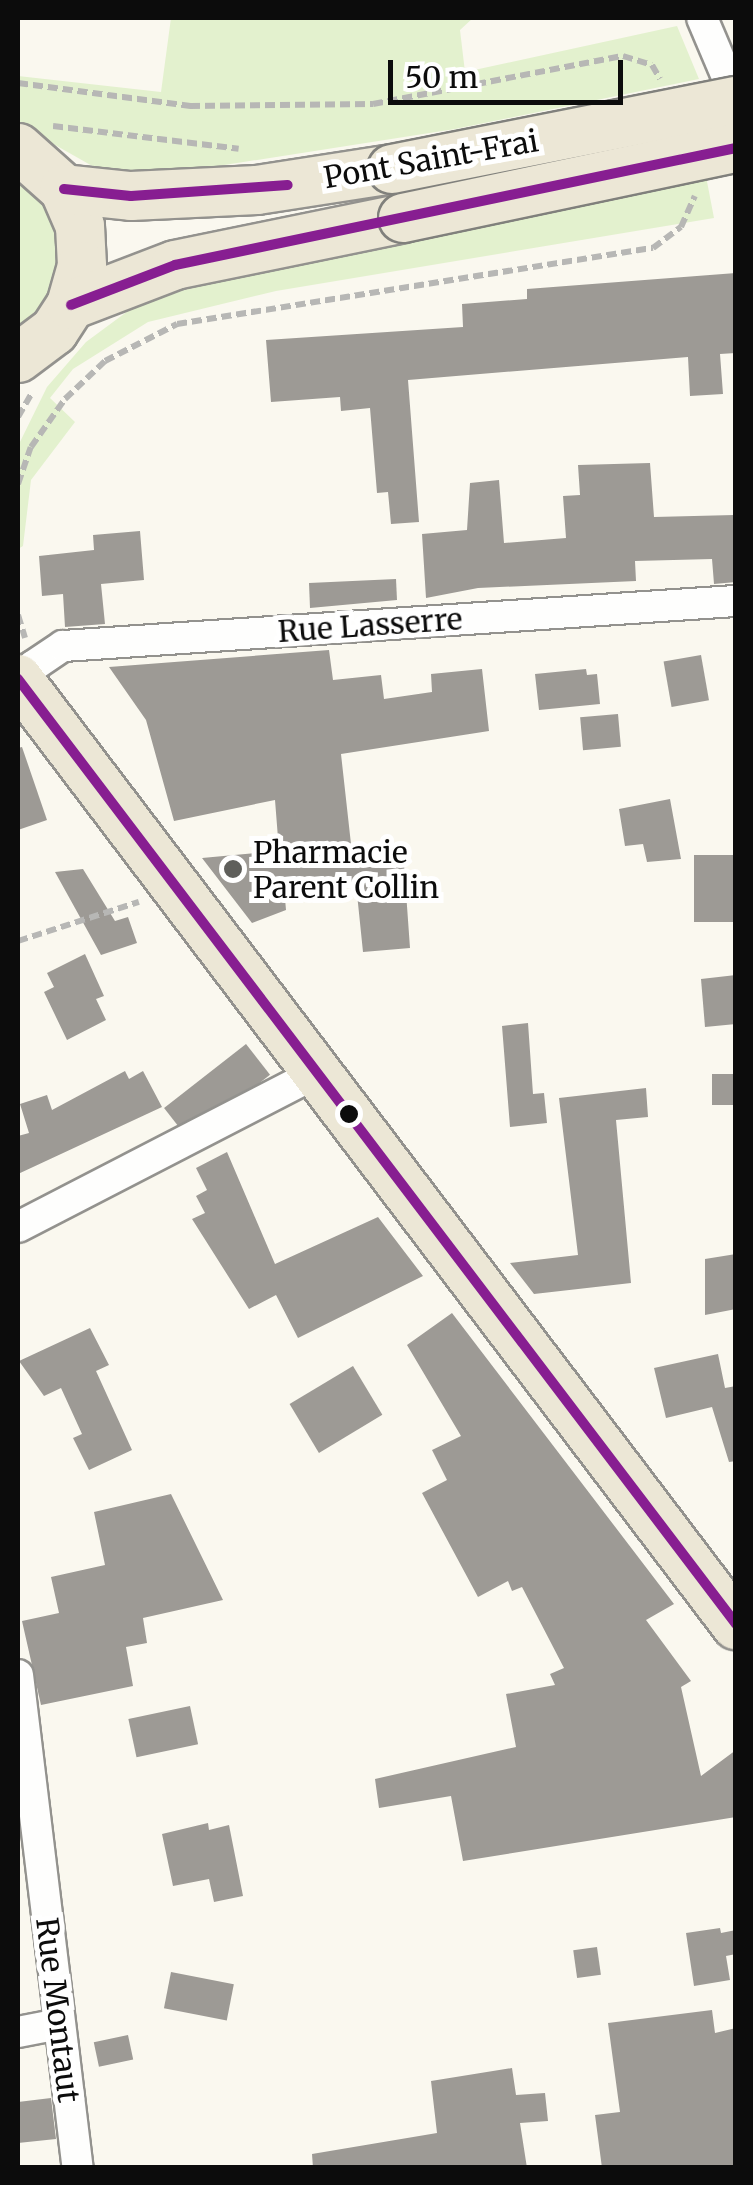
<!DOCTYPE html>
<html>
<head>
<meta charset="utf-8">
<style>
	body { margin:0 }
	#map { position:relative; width:753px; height:2185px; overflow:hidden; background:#faf8ef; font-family:Merriweather,serif }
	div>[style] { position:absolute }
	.green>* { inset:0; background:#e3f1ce }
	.building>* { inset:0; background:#9d9a95; transform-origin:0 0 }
	.path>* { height:6px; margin-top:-3px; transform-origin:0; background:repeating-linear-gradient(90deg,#b7b7b5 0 10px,transparent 0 15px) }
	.roads { filter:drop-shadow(2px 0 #93928e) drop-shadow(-2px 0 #93928e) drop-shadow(0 2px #93928e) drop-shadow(0 -2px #93928e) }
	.minor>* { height:30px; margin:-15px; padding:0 15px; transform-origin:15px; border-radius:15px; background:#fefefd }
	.primary>* { height:48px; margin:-24px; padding:0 24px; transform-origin:24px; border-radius:24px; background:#ece7d6 }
	.bridges { filter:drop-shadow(2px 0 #80807c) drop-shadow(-2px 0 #80807c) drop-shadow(0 2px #80807c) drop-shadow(0 -2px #80807c) }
	.primary-bridge>* { height:48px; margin:-24px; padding:0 24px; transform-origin:24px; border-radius:24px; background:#ece7d6 }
	.bus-1>* { height:10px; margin:-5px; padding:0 5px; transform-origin:5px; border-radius:5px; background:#871e91 }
	.dots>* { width:28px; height:28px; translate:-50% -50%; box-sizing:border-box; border:5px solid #fff; border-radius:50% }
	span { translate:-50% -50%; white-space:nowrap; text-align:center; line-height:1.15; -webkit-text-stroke:10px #fff; paint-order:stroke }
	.street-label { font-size:30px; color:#0c0c0c }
	.poi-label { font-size:30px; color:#0c0c0c }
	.left { translate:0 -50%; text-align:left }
	.frame { position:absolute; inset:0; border:20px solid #0c0c0c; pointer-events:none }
	.scale { position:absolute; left:388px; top:60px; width:235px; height:45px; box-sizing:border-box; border:5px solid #0c0c0c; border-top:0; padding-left:12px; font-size:30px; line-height:35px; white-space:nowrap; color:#0c0c0c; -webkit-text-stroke:8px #fff; paint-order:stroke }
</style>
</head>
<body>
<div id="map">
	<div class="green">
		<div style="clip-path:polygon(171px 18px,473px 18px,460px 30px,465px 72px,677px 26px,699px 79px,455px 129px,148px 177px,110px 176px,18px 124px,18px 76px,161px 92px)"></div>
		<div style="clip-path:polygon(18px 170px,55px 216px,61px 247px,57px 279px,42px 308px,18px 330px)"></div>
		<div style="clip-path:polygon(705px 171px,714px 218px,276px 291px,148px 322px,73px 369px,50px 398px,75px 422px,31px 480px,23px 546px,18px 549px,18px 446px,47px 387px,86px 342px,132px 308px,184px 290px)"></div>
	</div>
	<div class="building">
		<div style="clip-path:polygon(736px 273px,736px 353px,720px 354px,723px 394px,690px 396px,688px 357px,408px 380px,419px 522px,391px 524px,388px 492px,377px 493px,370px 408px,341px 411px,340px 397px,271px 402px,266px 340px,463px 327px,462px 304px,527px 299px,527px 289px)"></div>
		<div style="clip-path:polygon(650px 463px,654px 517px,734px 515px,736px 582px,714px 584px,712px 559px,635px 561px,636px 581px,478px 588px,426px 598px,422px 534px,467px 530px,470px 483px,499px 480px,504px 543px,566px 538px,563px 496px,580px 495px,578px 465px)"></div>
		<div style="clip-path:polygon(140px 531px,144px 580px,101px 584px,105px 624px,65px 627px,63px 594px,42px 596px,39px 556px,94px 550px,93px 535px)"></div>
		<div style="clip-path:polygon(396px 579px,397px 600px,310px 608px,309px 583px)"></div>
		<div style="clip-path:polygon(329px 650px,333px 680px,381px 675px,384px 699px,432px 692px,431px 674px,482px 669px,489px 731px,341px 754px,352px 853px,389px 849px,390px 865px,404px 864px,410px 948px,363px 952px,356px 884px,348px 882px,284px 887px,286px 910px,252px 923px,202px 858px,279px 851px,275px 800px,174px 821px,146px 720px,109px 667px)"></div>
		<div style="left:701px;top:655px;width:46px;height:38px;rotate:80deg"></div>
		<div style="clip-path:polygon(586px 669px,587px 675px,597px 674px,600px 704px,539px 710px,535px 674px)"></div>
		<div style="left:618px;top:714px;width:33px;height:38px;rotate:85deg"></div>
		<div style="clip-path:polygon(22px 747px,47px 820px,18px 830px,18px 748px)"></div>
		<div style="clip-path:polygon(670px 799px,681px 859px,647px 862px,643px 844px,625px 846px,619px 809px)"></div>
		<div style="left:736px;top:855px;width:67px;height:42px;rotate:90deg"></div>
		<div style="clip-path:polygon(83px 869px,115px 921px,128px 917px,137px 943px,101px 955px,55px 872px)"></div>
		<div style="clip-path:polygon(85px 954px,104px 996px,96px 999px,106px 1020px,67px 1040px,44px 992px,54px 987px,47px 973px)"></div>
		<div style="clip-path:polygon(736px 975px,736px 1024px,705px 1027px,701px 979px)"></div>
		<div style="clip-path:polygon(528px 1023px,533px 1094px,544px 1093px,547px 1123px,510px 1127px,502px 1026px)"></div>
		<div style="left:246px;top:1044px;width:39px;height:104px;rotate:52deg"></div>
		<div style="clip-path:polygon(125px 1071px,129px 1079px,143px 1071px,162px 1107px,18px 1174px,18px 1136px,29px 1133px,20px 1104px,47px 1095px,52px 1110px)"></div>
		<div style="left:736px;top:1074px;width:31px;height:24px;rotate:90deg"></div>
		<div style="clip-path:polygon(646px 1088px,648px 1117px,616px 1120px,631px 1283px,534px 1294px,510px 1263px,578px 1255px,559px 1098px)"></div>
		<div style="clip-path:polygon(227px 1152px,275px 1264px,378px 1217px,423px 1276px,298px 1338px,276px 1295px,249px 1309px,192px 1219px,205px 1213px,196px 1196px,207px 1190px,196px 1168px)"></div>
		<div style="clip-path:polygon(736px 1254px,736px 1309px,705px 1315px,705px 1259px)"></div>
		<div style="clip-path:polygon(452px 1313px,674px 1604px,646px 1620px,691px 1681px,681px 1687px,701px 1776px,736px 1750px,736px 1817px,463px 1861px,451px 1796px,379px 1808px,375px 1779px,516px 1747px,506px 1694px,555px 1685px,550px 1674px,564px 1668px,522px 1587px,512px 1591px,508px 1581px,478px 1597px,422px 1493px,447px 1480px,432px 1450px,461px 1436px,407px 1345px)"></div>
		<div style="clip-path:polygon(90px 1328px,109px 1365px,96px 1371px,132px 1450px,89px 1470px,73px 1438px,82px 1434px,61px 1388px,44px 1396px,19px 1361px)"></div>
		<div style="clip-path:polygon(718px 1354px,725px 1388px,736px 1386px,736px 1461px,729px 1462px,712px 1407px,666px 1418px,654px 1368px)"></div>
		<div style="left:353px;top:1366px;width:57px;height:74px;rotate:59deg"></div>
		<div style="clip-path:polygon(171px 1494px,223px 1600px,143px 1618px,147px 1643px,126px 1647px,133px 1686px,41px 1705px,22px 1621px,59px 1613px,51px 1577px,105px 1565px,94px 1512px)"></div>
		<div style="left:190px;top:1706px;width:39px;height:63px;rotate:78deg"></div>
		<div style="clip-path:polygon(208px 1823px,209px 1830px,229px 1825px,243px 1896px,214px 1902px,209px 1879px,173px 1886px,162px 1834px)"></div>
		<div style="clip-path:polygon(720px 1928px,721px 1933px,736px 1930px,736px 1954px,726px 1956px,730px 1980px,694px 1986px,686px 1933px)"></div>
		<div style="left:597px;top:1947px;width:28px;height:24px;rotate:82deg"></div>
		<div style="left:171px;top:1972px;width:64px;height:37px;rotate:11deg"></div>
		<div style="clip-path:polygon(712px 2010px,715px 2033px,736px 2028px,736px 2168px,602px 2168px,595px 2115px,620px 2112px,608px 2023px)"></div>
		<div style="left:128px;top:2035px;width:25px;height:35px;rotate:78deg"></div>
		<div style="clip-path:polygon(512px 2068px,516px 2095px,545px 2093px,548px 2121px,520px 2123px,527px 2168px,313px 2168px,312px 2154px,437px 2133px,431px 2081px)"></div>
		<div style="clip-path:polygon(51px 2098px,56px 2139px,18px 2143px,18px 2102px)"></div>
	</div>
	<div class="path">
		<div style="left:18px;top:83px;width:174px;rotate:7.6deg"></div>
		<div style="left:190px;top:106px;width:183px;rotate:-0.6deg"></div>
		<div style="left:373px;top:104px;width:255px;rotate:-10.9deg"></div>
		<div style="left:623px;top:56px;width:30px;rotate:17deg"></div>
		<div style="left:652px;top:65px;width:16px;rotate:60deg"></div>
		<div style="left:53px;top:126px;width:187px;rotate:7deg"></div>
		<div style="left:18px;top:417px;width:28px;rotate:-60deg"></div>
		<div style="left:18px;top:484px;width:39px;rotate:-71deg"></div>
		<div style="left:31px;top:447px;width:59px;rotate:-54.7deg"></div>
		<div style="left:65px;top:399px;width:55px;rotate:-43.5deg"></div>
		<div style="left:105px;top:361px;width:81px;rotate:-27.2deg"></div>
		<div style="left:177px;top:324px;width:482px;rotate:-9.1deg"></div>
		<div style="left:653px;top:248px;width:35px;rotate:-37deg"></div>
		<div style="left:681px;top:227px;width:34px;rotate:-66deg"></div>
		<div style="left:18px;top:615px;width:24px;rotate:73deg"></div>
		<div style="left:18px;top:941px;width:127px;rotate:-17.9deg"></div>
	</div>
	<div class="roads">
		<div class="minor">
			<div style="left:702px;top:18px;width:87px;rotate:67deg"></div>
			<div style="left:22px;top:685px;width:22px;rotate:-60deg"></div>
			<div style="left:33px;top:666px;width:36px;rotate:-34deg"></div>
			<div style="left:63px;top:646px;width:675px;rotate:-3.83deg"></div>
			<div style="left:18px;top:1227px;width:334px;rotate:-27.3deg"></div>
			<div style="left:18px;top:1675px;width:497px;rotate:83.1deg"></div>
			<div style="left:18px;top:2032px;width:42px;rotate:-11deg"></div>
		</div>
		<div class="primary">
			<div style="left:18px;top:148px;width:62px;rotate:41.7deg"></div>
			<div style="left:64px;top:189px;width:40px;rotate:66.6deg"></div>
			<div style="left:80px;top:226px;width:40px;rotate:87.1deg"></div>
			<div style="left:82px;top:266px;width:41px;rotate:105.8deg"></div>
			<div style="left:71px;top:305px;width:31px;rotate:123deg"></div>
			<div style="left:54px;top:331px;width:45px;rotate:143.1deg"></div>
			<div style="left:64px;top:189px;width:67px;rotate:6deg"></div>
			<div style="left:131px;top:196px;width:126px;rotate:-2.7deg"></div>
			<div style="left:257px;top:190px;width:137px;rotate:-8.8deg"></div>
			<div style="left:71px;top:305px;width:111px;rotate:-21deg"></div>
			<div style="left:175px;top:265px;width:233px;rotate:-11.6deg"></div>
			<div style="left:18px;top:679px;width:1188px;rotate:52.8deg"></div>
		</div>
	</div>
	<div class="bridges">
		<div class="primary-bridge">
			<div style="left:392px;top:169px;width:351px;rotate:-11.2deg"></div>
			<div style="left:403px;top:218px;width:340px;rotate:-11.9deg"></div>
		</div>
	</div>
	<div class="bus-1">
		<div style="left:64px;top:189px;width:67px;rotate:6deg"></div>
		<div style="left:131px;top:196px;width:157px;rotate:-4deg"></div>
		<div style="left:71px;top:305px;width:111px;rotate:-21deg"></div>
		<div style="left:175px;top:265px;width:573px;rotate:-11.78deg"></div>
		<div style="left:18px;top:679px;width:1187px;rotate:52.77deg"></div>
	</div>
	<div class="dots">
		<div style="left:233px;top:869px;background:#5f5f5b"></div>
		<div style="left:349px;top:1114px;background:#0c0c0c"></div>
	</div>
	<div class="street-label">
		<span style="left:431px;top:159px;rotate:-10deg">Pont Saint-Frai</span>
		<span style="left:370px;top:625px;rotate:-4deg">Rue Lasserre</span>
		<span style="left:58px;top:2010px;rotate:83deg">Rue Montaut</span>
	</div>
	<div class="poi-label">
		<span class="left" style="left:253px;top:869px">Pharmacie<br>Parent Collin</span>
	</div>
	<div class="frame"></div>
	<div class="scale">50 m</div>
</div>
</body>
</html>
